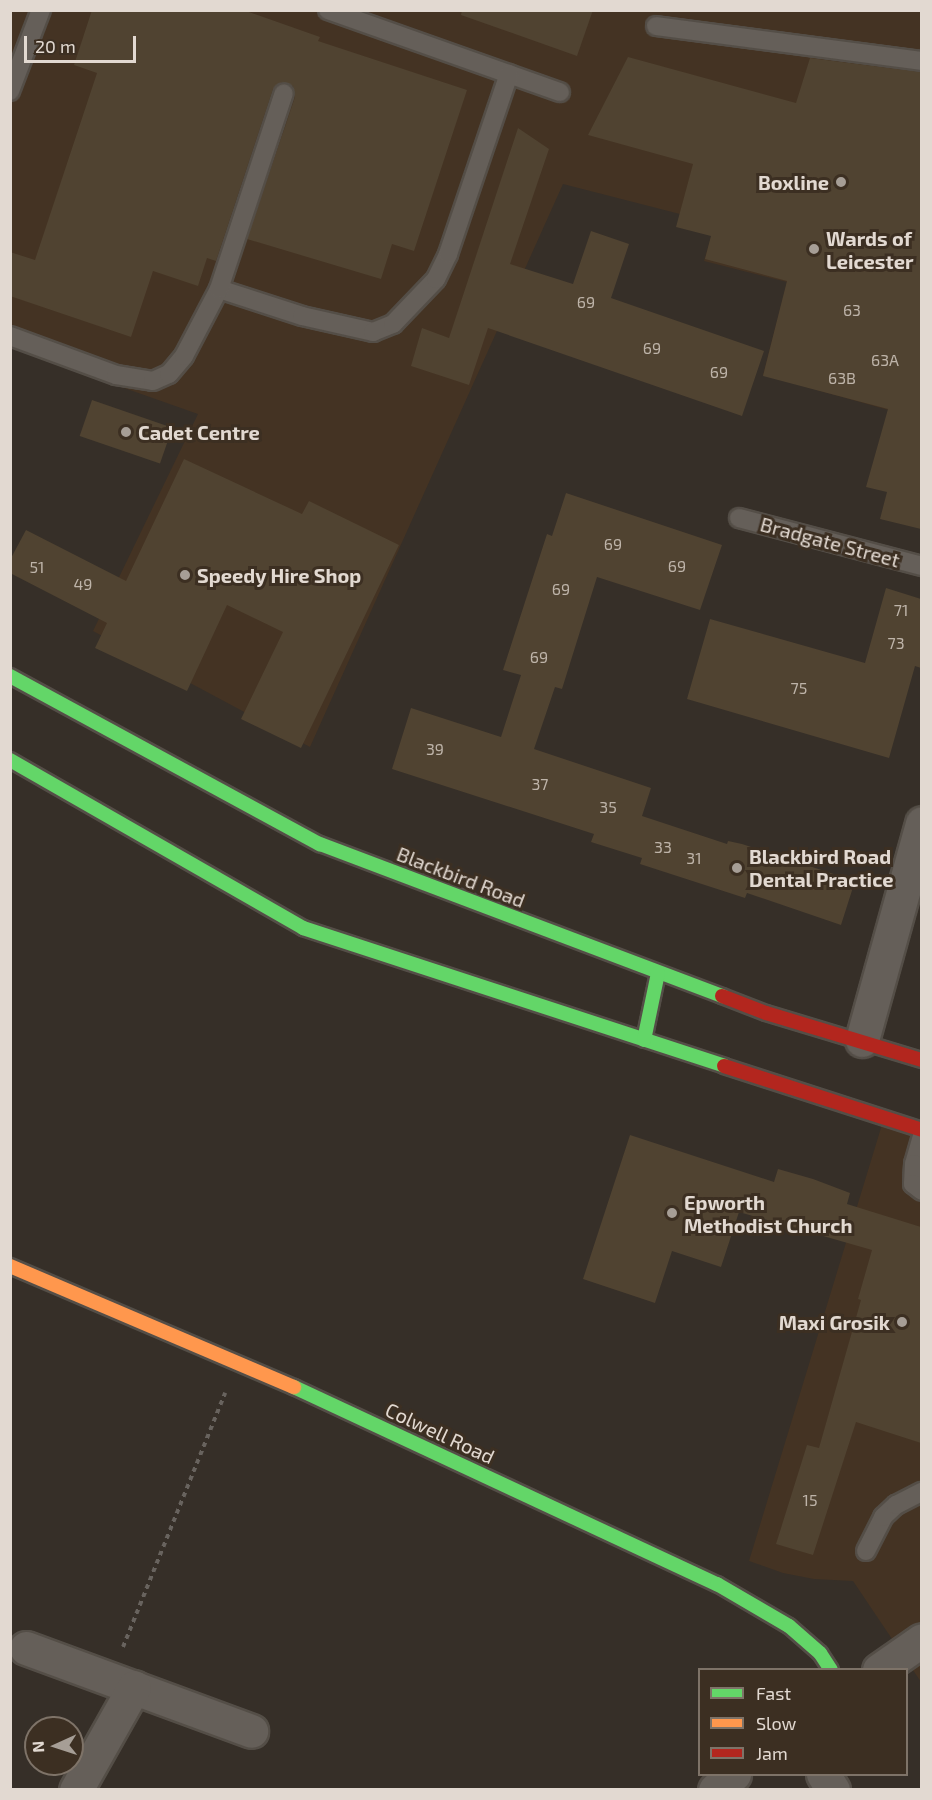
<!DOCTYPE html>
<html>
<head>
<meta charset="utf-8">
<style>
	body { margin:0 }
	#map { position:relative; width:932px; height:1800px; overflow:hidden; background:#362f28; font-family:"Exo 2",sans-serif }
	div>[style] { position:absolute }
	.built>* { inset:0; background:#443323 }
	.building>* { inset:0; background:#504331; transform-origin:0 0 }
	.path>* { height:4px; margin-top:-2px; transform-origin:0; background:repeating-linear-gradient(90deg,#68635e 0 4.5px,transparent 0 9px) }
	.roads { filter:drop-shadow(2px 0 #544e47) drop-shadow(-2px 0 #544e47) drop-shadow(0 2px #544e47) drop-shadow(0 -2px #544e47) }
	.lane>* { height:18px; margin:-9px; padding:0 9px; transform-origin:9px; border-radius:9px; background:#655f59 }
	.street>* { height:33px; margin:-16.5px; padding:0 16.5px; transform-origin:16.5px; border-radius:16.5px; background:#655f59 }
	.fast>* { height:14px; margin:-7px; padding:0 7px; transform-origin:7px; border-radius:7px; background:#63d668 }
	.slow>* { height:14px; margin:-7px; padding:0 7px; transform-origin:7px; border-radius:7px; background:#ff974d }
	.jam>* { height:14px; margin:-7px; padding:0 7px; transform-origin:7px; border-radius:7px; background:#b3261e }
	.dots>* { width:16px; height:16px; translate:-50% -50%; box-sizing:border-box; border:3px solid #3c2f22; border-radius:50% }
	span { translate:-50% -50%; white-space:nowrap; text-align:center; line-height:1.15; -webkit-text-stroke:6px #3c2f22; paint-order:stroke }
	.number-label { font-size:16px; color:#beb4a9 }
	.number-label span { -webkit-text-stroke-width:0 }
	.poi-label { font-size:20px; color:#e2d9d1; font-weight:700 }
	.right { translate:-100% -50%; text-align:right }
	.left { translate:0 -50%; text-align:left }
	.street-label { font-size:20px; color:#e2d9d1 }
	.frame { position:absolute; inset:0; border:12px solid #e2d9d1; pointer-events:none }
	.legend { position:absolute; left:698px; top:1668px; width:210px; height:108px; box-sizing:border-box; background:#3c2f22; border:2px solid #7e7368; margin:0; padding:8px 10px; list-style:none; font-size:18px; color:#e2d9d1 }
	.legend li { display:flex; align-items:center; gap:12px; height:30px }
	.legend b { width:30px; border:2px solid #7e7368 }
	.north { position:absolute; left:24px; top:1716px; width:60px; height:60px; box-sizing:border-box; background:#3c2f22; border:2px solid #7e7368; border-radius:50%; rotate:267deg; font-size:16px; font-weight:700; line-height:24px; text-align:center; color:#e2d9d1 }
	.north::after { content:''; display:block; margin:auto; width:21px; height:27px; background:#a69e96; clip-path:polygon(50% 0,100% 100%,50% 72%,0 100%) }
	.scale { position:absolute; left:24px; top:36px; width:112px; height:27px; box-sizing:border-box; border:3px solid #e2d9d1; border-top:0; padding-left:8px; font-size:18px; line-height:21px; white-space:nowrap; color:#e2d9d1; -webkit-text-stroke:4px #3c2f22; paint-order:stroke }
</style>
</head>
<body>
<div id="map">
	<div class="built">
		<div style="clip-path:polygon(11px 11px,921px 11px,921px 419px,763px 375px,787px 282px,704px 261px,715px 223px,563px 184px,310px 747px,93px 631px,198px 414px,11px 348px)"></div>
		<div style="clip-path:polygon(884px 1118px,921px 1130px,921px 1682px,853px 1581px,814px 1579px,783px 1573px,749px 1561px)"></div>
	</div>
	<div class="building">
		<div style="clip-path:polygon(92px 10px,243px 10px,320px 37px,318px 41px,467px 90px,414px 251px,392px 244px,381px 279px,247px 239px,295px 97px,293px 86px,282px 82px,273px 89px,216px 261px,207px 258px,198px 286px,153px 271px,131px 337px,10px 296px,10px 252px,35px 260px,97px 73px,74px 65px)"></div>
		<div style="clip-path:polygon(462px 10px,593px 10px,577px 56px,461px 15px)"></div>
		<div style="clip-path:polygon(628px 57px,796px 103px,810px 58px,921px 72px,921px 529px,880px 519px,887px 492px,866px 487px,888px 409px,763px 376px,787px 281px,705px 259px,711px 236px,676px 227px,693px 164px,588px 135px)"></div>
		<div style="clip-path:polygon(518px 128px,549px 149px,510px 264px,573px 284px,591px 231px,629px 244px,611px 298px,764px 351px,742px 416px,488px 328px,469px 385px,411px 366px,422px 328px,449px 338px)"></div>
		<div style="left:92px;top:400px;width:85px;height:38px;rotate:19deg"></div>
		<div style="clip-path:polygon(184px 459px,302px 514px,309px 501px,399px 545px,301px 748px,241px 719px,283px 632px,227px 605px,187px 691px,95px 648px,107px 623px,10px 573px,10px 560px,26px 530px,126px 581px)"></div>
		<div style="clip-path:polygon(566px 493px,722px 545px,700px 610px,597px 577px,562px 689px,555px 687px,534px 749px,651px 788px,642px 816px,727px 844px,728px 841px,742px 844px,855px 881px,841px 925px,747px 893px,745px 898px,640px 864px,642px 858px,591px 842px,594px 834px,392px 769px,411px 708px,501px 737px,521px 675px,503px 670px,547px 534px,552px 536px)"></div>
		<div style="clip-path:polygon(886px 588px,921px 599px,921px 668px,915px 666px,889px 758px,687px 699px,710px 619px,865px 663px)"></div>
		<div style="clip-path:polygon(630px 1135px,774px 1182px,778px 1169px,813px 1179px,850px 1193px,847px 1204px,921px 1227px,921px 1443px,856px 1422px,813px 1555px,776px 1544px,807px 1445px,819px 1448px,861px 1300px,858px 1299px,872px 1250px,739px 1212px,721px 1267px,672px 1251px,655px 1303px,583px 1279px)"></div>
	</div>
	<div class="path">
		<div style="left:123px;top:1647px;width:274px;rotate:-68.1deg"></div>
	</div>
	<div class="roads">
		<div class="lane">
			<div style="left:328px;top:10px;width:246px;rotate:19.5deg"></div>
			<div style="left:656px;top:26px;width:268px;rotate:7.5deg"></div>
			<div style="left:10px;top:91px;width:87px;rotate:-69.1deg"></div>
			<div style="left:219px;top:289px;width:87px;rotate:18deg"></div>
			<div style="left:302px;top:316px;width:73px;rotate:12.7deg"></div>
			<div style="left:373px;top:332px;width:22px;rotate:-22deg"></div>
			<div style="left:393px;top:324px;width:62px;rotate:-46.3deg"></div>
			<div style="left:436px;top:279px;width:28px;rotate:-64deg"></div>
			<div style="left:448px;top:254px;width:190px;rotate:-71.3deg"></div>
			<div style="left:10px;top:336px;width:113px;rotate:20.2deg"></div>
			<div style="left:116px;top:375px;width:37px;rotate:9deg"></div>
			<div style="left:153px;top:381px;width:17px;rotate:-24deg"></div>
			<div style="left:169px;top:374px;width:23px;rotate:-50deg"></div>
			<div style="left:184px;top:356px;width:76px;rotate:-62.4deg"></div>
			<div style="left:219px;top:289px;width:206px;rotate:-71.7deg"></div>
			<div style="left:739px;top:518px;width:189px;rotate:14.7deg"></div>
			<div style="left:922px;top:1136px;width:29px;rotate:106deg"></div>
			<div style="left:914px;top:1164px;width:20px;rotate:93deg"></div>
			<div style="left:913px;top:1184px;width:11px;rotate:38deg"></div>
			<div style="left:866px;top:1551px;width:38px;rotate:-63deg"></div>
			<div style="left:883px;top:1517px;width:18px;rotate:-43deg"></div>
			<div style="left:896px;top:1505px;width:29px;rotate:-27deg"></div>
		</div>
		<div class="street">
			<div style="left:862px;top:1040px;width:225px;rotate:-74.5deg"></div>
			<div style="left:26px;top:1648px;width:240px;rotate:20.2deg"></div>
			<div style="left:879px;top:1670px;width:52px;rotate:-34.9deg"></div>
			<div style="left:823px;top:1774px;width:19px;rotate:58deg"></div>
			<div style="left:76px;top:1790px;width:118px;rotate:-60.6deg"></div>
			<div style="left:715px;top:1790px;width:25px;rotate:-40deg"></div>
		</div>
		<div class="fast">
			<div style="left:10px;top:676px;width:353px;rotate:28.5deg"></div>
			<div style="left:320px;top:844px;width:430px;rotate:20.7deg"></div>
			<div style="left:10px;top:760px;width:338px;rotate:29.8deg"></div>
			<div style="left:303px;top:928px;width:443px;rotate:18.1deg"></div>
			<div style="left:644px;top:1040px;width:68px;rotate:-78.2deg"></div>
			<div style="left:294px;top:1387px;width:467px;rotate:25deg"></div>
			<div style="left:717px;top:1584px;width:83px;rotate:30.3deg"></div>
			<div style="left:789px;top:1626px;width:41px;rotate:41.1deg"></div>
			<div style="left:820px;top:1653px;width:20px;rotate:57deg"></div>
		</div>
		<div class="slow">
			<div style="left:10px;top:1266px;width:309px;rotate:23.1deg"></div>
		</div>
		<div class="jam">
			<div style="left:722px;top:996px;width:47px;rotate:21.1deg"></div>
			<div style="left:766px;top:1013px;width:163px;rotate:16.8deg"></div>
			<div style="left:724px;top:1066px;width:208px;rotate:17.9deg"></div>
		</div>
	</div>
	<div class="dots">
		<div style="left:841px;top:182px;background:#a69e96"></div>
		<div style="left:814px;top:249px;background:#a69e96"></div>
		<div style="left:126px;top:432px;background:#a69e96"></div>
		<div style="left:185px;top:575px;background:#a69e96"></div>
		<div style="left:737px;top:868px;background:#a69e96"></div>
		<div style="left:672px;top:1213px;background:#a69e96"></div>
		<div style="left:902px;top:1322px;background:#a69e96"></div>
	</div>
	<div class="number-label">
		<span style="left:586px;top:302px">69</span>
		<span style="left:852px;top:310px">63</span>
		<span style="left:652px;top:348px">69</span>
		<span style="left:885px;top:360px">63A</span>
		<span style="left:719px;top:372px">69</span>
		<span style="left:842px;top:378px">63B</span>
		<span style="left:613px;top:544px">69</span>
		<span style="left:677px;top:566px">69</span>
		<span style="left:37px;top:567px">51</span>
		<span style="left:83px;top:584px">49</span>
		<span style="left:561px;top:589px">69</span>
		<span style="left:901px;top:610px">71</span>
		<span style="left:896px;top:643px">73</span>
		<span style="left:539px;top:657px">69</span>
		<span style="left:799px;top:688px">75</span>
		<span style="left:435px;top:749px">39</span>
		<span style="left:540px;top:784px">37</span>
		<span style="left:608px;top:807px">35</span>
		<span style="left:663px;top:847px">33</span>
		<span style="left:694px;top:858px">31</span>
		<span style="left:810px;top:1500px">15</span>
	</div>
	<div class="poi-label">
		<span class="right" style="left:829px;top:182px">Boxline</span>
		<span class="left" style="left:826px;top:250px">Wards of<br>Leicester</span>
		<span class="left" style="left:138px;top:432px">Cadet Centre</span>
		<span class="left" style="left:197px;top:575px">Speedy Hire Shop</span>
		<span class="left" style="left:749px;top:868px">Blackbird Road<br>Dental Practice</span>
		<span class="left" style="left:684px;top:1214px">Epworth<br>Methodist Church</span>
		<span class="right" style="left:890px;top:1322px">Maxi Grosik</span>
	</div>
	<div class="street-label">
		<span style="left:830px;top:542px;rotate:15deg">Bradgate Street</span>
		<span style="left:461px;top:877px;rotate:21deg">Blackbird Road</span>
		<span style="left:440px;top:1433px;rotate:25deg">Colwell Road</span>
	</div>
	<div class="frame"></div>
	<ul class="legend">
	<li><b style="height:8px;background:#63d668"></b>Fast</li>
	<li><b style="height:8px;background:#ff974d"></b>Slow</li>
	<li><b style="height:8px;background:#b3261e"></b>Jam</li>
	</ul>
	<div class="north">N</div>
	<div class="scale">20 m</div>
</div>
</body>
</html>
